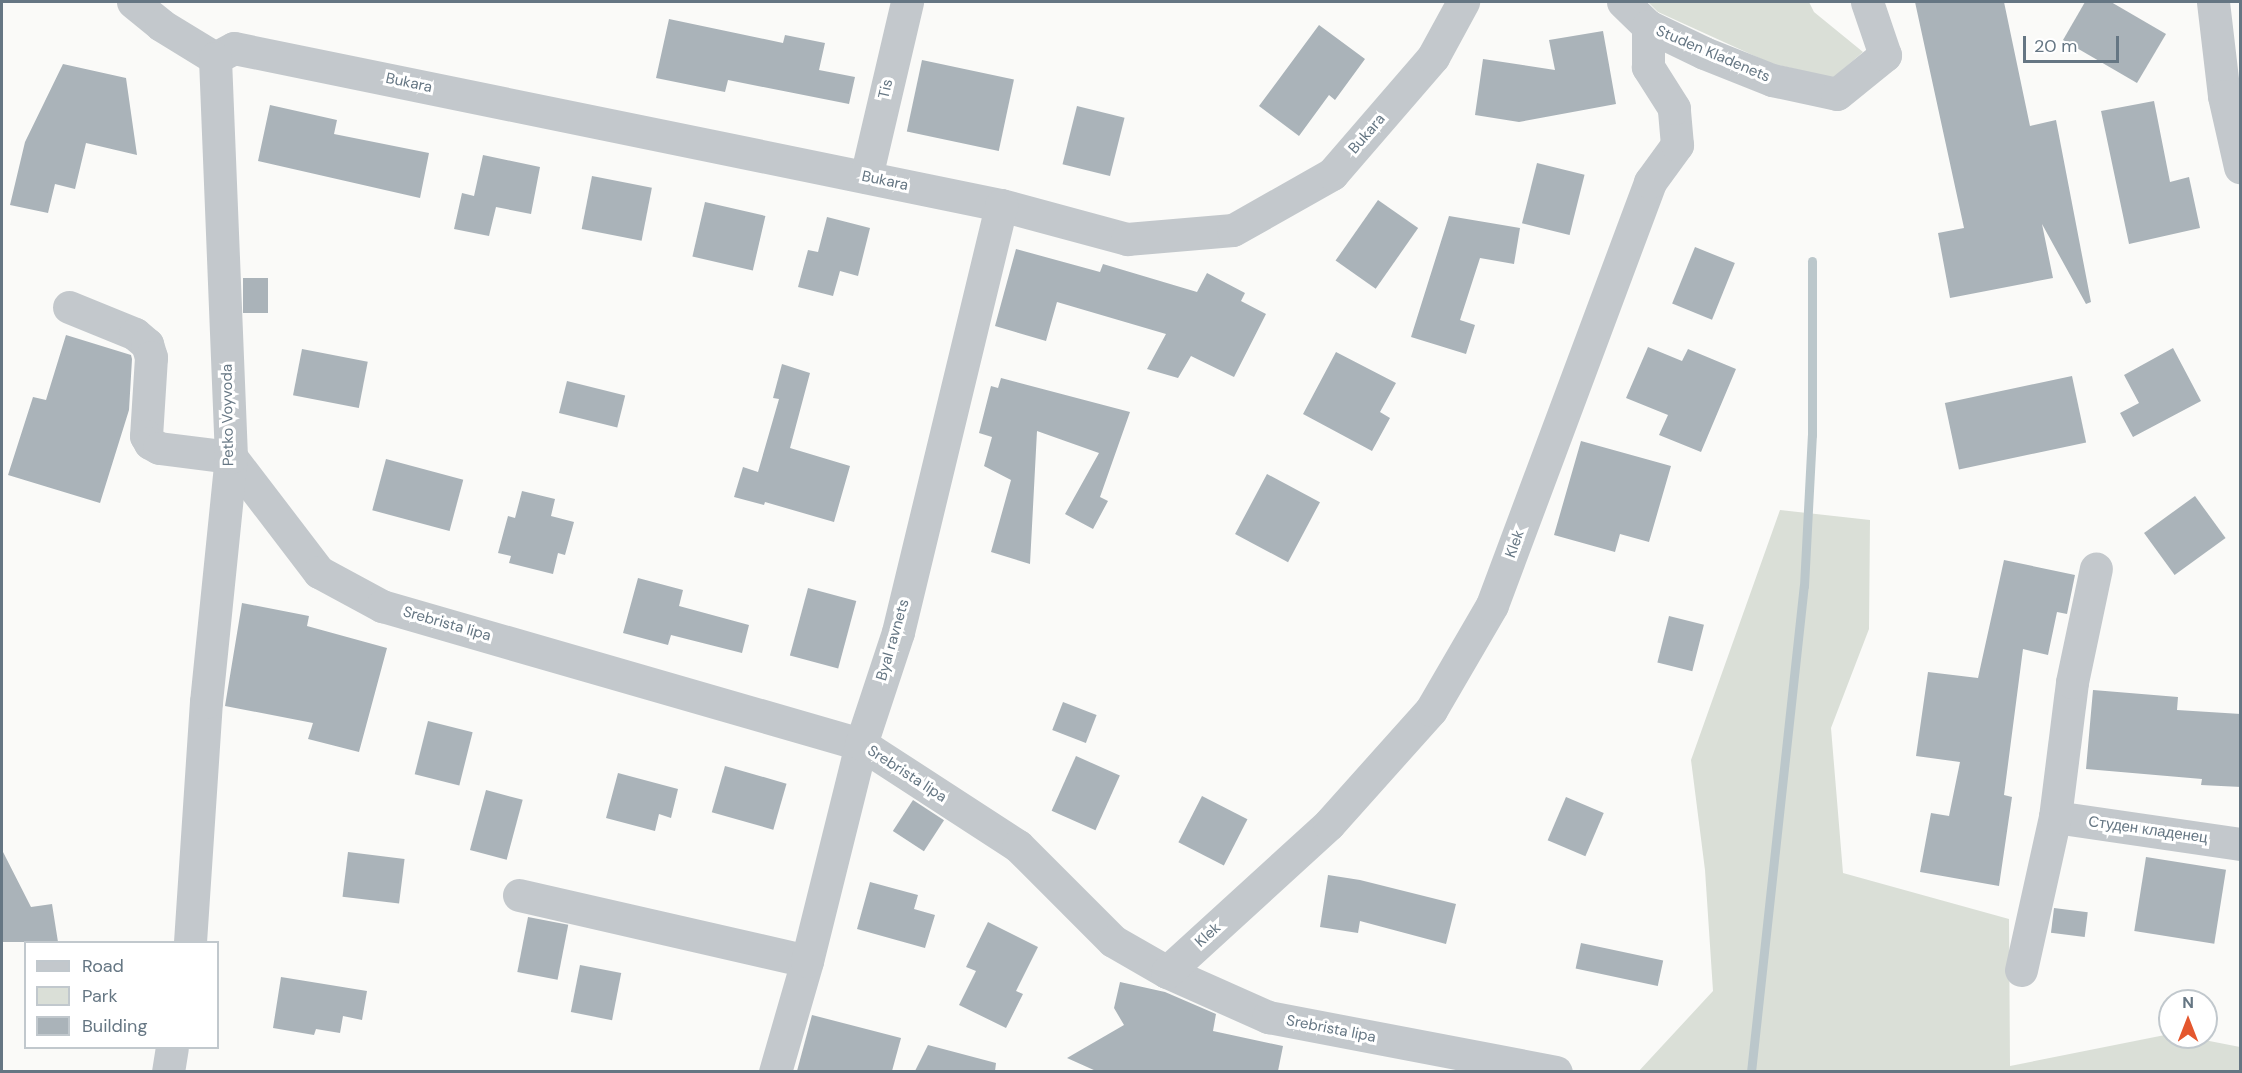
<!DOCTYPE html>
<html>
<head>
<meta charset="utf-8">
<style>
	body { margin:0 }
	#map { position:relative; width:2242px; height:1073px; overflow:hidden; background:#fafaf8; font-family:"DM Sans",sans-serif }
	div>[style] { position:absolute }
	.green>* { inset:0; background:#dadfd7 }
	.stream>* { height:9px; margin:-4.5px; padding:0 4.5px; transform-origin:4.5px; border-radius:4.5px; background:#bbc7cb }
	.building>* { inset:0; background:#aab3b9; transform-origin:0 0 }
	.minor>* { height:33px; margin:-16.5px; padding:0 16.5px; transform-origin:16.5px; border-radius:16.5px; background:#c3c8cc }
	span { translate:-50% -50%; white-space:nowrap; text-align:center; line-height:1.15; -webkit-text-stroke:6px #fff; paint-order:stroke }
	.street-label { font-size:15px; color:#657683 }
	.frame { position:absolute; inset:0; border:3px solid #657683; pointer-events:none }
	.legend { position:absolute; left:24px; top:941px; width:195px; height:108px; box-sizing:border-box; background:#fff; border:2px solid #c1c8cd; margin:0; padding:8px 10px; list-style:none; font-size:18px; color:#657683 }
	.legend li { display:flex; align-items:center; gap:12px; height:30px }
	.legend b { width:30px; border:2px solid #c1c8cd }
	.north { position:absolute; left:2158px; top:989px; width:60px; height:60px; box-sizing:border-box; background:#fff; border:2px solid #c1c8cd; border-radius:50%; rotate:0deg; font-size:16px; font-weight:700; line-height:24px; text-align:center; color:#657683 }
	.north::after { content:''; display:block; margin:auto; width:21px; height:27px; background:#e4572e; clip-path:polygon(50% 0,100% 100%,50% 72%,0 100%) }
	.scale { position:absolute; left:2023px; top:36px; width:96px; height:27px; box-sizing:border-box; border:3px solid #657683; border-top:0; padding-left:8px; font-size:18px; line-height:21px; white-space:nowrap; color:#657683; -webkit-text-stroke:4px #fff; paint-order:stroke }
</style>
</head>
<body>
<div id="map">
	<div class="green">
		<div style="clip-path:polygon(1648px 2px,1809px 2px,1814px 12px,1863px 52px,1833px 78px,1770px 63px,1658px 12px)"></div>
		<div style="clip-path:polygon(1780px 510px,1870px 520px,1869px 629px,1831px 728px,1843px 873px,2009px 919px,2010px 1066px,2170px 1034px,2170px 1037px,2189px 1037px,2240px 1047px,2240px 1072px,1638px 1072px,1713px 991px,1705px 870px,1691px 760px)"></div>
	</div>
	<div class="stream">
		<div style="left:1751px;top:1072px;width:489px;rotate:-83.8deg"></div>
		<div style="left:1804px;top:586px;width:151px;rotate:-87deg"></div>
		<div style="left:1812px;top:435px;width:174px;rotate:-90deg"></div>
	</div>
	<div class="building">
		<div style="clip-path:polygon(1915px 2px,2004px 2px,2030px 126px,2056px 120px,2091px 302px,2086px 304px,2042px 224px,2053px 278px,1950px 298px,1938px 233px,1964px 228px)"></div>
		<div style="clip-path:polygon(2085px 2px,2111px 2px,2166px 34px,2137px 83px,2063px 40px)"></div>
		<div style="clip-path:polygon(669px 19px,783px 43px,785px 35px,825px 43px,819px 70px,855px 77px,849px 104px,728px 80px,725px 92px,656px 78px)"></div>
		<div style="clip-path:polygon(1319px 25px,1365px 59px,1335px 100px,1329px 95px,1299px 136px,1259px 106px)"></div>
		<div style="clip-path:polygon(1603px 31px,1616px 104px,1519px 122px,1475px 115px,1483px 59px,1555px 70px,1549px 40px)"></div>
		<div style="left:922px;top:60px;width:94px;height:73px;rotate:12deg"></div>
		<div style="clip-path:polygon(63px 64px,126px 78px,137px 155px,86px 143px,75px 189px,55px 184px,48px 213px,10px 205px,25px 142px)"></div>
		<div style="clip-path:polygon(2154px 101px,2170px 182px,2189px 177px,2200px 228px,2129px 244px,2101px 111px)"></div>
		<div style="clip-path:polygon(270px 105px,337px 120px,334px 134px,429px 153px,420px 198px,258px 161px)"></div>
		<div style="left:1077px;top:106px;width:49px;height:60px;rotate:14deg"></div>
		<div style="clip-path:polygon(483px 155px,540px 167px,531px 214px,496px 207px,489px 236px,454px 229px,462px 193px,474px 196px)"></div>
		<div style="left:1537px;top:163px;width:49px;height:62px;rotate:14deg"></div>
		<div style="left:592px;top:176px;width:61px;height:54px;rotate:11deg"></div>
		<div style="left:1378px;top:200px;width:49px;height:74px;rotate:35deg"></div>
		<div style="left:705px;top:202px;width:62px;height:56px;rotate:13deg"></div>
		<div style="clip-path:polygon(1449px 216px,1520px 228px,1514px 264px,1480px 258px,1460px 320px,1475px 325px,1466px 354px,1411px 337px)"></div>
		<div style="clip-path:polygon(827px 217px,870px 228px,858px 276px,840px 271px,833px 296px,798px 287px,808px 250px,818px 252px)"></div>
		<div style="left:1695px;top:247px;width:43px;height:61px;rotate:22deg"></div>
		<div style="clip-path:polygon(1016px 249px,1100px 272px,1103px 264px,1197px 292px,1207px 273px,1245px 293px,1241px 301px,1266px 314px,1234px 377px,1191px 356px,1178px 378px,1147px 369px,1166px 334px,1057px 302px,1046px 341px,995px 326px)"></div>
		<div style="left:243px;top:278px;width:25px;height:35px"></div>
		<div style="clip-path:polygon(66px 335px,131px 355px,132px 359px,129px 410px,100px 503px,8px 475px,33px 397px,46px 400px)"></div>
		<div style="clip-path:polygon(1648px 347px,1682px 361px,1688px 349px,1736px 369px,1701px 452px,1659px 435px,1668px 415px,1626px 398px)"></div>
		<div style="clip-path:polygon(2173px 348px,2201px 401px,2133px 437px,2120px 413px,2139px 403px,2124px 375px)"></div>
		<div style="left:302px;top:349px;width:67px;height:47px;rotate:11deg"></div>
		<div style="clip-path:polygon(1336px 352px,1396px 383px,1380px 412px,1390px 418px,1372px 451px,1303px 414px)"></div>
		<div style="clip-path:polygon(782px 364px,810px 373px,790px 448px,850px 466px,834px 522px,765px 502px,764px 505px,734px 497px,743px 467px,758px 472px,779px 399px,773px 398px)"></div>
		<div style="left:2072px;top:376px;width:68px;height:130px;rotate:78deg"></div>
		<div style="clip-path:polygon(1001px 378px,1130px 412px,1100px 497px,1108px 501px,1093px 529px,1065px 514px,1099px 453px,1037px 431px,1030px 564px,991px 552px,1011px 480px,984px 466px,992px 437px,979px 433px,991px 386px,998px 388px)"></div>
		<div style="left:567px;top:381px;width:60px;height:33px;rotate:14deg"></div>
		<div style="clip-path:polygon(1581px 441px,1671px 466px,1649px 542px,1620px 534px,1615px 552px,1554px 535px)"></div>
		<div style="left:386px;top:459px;width:80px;height:53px;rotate:15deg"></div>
		<div style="left:1267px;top:474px;width:60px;height:68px;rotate:28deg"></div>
		<div style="clip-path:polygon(522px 491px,555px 499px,551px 516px,574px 522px,565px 555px,558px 553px,553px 574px,509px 563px,511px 556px,498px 553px,508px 516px,515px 518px)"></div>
		<div style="left:2195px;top:496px;width:52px;height:63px;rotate:54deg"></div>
		<div style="clip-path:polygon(2004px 560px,2075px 575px,2067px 614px,2057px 612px,2048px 655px,2023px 649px,2004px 795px,2012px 797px,1999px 886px,1920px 872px,1931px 813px,1949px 816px,1960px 762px,1916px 756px,1928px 672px,1978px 678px)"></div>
		<div style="clip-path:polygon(638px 578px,683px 590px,679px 606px,749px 625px,742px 653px,671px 635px,668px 645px,623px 633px)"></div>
		<div style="left:808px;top:588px;width:50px;height:70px;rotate:15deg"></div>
		<div style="clip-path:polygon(242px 603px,309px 616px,307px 626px,387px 648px,359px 752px,308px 739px,313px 723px,225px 706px)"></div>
		<div style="left:1669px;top:616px;width:36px;height:48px;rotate:14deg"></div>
		<div style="clip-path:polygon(2093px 690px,2178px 697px,2177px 710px,2241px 714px,2241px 787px,2201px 785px,2202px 779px,2086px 769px)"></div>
		<div style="left:1063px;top:702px;width:36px;height:30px;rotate:21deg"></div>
		<div style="left:428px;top:721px;width:46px;height:55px;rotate:14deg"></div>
		<div style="left:1076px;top:756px;width:48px;height:60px;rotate:24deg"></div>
		<div style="left:725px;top:766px;width:64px;height:48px;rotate:16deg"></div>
		<div style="clip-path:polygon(618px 773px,678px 789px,671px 818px,659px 814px,655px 831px,606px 818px)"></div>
		<div style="left:486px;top:790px;width:38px;height:62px;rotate:15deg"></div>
		<div style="left:1202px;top:796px;width:51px;height:52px;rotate:27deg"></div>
		<div style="left:1566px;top:797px;width:41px;height:47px;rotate:23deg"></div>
		<div style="left:913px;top:800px;width:37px;height:37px;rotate:33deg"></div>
		<div style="clip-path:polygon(2px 850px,31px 907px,52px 904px,58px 942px,2px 942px)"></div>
		<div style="left:348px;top:852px;width:57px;height:45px;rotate:7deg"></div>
		<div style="left:2146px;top:857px;width:81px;height:75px;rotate:9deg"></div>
		<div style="clip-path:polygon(1328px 875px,1360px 880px,1456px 904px,1446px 944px,1360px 921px,1358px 933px,1320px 927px)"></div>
		<div style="clip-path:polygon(870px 882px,918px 895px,914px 909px,935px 915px,925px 948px,857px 929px)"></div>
		<div style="left:2054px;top:908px;width:34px;height:25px;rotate:7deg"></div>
		<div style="left:528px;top:917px;width:41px;height:56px;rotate:11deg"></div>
		<div style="clip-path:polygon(988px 922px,1038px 947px,1016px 991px,1023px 994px,1006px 1028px,959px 1005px,976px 971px,966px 967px)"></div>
		<div style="left:1581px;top:943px;width:84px;height:26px;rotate:12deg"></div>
		<div style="left:580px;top:965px;width:42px;height:48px;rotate:11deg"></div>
		<div style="clip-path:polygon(281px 977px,367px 991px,362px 1020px,343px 1016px,340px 1033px,316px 1029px,314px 1035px,273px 1028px)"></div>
		<div style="clip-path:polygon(1120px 982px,1165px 992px,1216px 1014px,1213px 1031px,1283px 1046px,1278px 1071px,1096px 1071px,1067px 1058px,1124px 1025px,1114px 1008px)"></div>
		<div style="clip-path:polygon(812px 1015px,901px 1038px,892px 1071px,797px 1071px)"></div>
		<div style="clip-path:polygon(928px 1045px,996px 1063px,995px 1071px,915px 1071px)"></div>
	</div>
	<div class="minor">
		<div style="left:133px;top:2px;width:36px;rotate:39deg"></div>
		<div style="left:161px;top:25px;width:63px;rotate:31.4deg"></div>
		<div style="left:1623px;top:2px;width:35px;rotate:44deg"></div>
		<div style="left:1648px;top:26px;width:62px;rotate:25.7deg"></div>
		<div style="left:1704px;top:53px;width:73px;rotate:21.7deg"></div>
		<div style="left:1772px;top:80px;width:66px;rotate:12.2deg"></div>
		<div style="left:1837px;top:94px;width:62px;rotate:-39.1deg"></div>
		<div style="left:1885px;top:55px;width:56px;rotate:-108.8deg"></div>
		<div style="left:2213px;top:2px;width:95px;rotate:83.3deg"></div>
		<div style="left:2224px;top:96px;width:73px;rotate:77.3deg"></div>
		<div style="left:215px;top:58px;width:21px;rotate:-28deg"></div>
		<div style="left:234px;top:48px;width:783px;rotate:11.57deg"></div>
		<div style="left:1001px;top:205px;width:131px;rotate:15.1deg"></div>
		<div style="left:1127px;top:239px;width:106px;rotate:-4.9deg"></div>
		<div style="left:1233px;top:230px;width:114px;rotate:-29.5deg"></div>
		<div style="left:1332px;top:174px;width:155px;rotate:-49.2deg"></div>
		<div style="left:1433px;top:57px;width:63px;rotate:-61.4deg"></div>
		<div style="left:866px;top:177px;width:180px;rotate:-76.8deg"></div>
		<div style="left:69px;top:307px;width:71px;rotate:22.2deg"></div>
		<div style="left:135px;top:334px;width:16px;rotate:40deg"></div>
		<div style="left:147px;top:344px;width:14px;rotate:73deg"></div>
		<div style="left:151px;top:357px;width:79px;rotate:93.6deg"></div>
		<div style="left:146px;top:436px;width:8px;rotate:60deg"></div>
		<div style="left:150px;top:443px;width:10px;rotate:29deg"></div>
		<div style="left:159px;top:448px;width:73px;rotate:7.1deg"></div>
		<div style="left:231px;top:457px;width:145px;rotate:52.6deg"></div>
		<div style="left:319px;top:572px;width:72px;rotate:28.4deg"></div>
		<div style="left:382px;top:606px;width:498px;rotate:16.1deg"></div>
		<div style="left:861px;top:744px;width:187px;rotate:33deg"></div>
		<div style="left:1018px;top:846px;width:134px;rotate:45deg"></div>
		<div style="left:1113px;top:941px;width:62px;rotate:29.9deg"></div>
		<div style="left:1167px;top:972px;width:111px;rotate:24deg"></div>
		<div style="left:1268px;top:1017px;width:293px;rotate:10.8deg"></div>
		<div style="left:2055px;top:817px;width:187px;rotate:8.3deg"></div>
		<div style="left:519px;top:895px;width:295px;rotate:12.9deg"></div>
		<div style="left:190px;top:942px;width:241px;rotate:-86.2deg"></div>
		<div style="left:206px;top:702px;width:246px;rotate:-84.2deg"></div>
		<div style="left:231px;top:457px;width:399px;rotate:-92.3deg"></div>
		<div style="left:2021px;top:970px;width:157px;rotate:-77.5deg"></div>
		<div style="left:2055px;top:817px;width:136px;rotate:-82.8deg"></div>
		<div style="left:2072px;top:682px;width:116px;rotate:-78.1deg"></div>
		<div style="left:1167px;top:972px;width:219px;rotate:-42.4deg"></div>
		<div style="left:1329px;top:824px;width:153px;rotate:-48.2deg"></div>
		<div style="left:1431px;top:710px;width:121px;rotate:-59.8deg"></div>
		<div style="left:1492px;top:605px;width:452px;rotate:-69.5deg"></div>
		<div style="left:1650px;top:182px;width:46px;rotate:-53.9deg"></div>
		<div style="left:1677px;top:145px;width:37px;rotate:-95deg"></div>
		<div style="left:1674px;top:108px;width:49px;rotate:-122.4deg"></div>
		<div style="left:1648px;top:67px;width:41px;rotate:-90deg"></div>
		<div style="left:168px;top:1072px;width:24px;rotate:-81deg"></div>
		<div style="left:775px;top:1072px;width:116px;rotate:-73.9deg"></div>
		<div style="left:807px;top:961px;width:224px;rotate:-76deg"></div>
		<div style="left:861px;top:744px;width:118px;rotate:-71.7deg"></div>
		<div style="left:898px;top:632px;width:439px;rotate:-76.4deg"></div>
	</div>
	<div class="street-label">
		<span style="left:1713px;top:54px;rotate:23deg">Studen Kladenets</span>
		<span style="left:409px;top:83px;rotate:12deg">Bukara</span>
		<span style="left:886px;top:89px;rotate:-77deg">Tis</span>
		<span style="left:1367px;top:134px;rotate:-49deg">Bukara</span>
		<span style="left:885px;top:181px;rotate:12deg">Bukara</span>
		<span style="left:228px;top:415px;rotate:-91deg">Petko Voyvoda</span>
		<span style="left:1515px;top:544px;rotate:-70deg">Klek</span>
		<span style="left:447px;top:624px;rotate:16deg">Srebrista lipa</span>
		<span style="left:893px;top:640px;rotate:-74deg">Byal ravnets</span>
		<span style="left:907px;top:774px;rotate:33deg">Srebrista lipa</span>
		<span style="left:2148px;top:830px;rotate:8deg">Студен кладенец</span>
		<span style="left:1208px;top:935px;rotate:-42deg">Klek</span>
		<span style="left:1331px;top:1029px;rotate:11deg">Srebrista lipa</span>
	</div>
	<div class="frame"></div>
	<ul class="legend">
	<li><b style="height:8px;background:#c3c8cc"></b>Road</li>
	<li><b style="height:16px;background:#dadfd7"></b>Park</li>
	<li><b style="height:16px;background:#aab3b9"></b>Building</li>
	</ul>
	<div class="north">N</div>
	<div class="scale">20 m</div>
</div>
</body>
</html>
